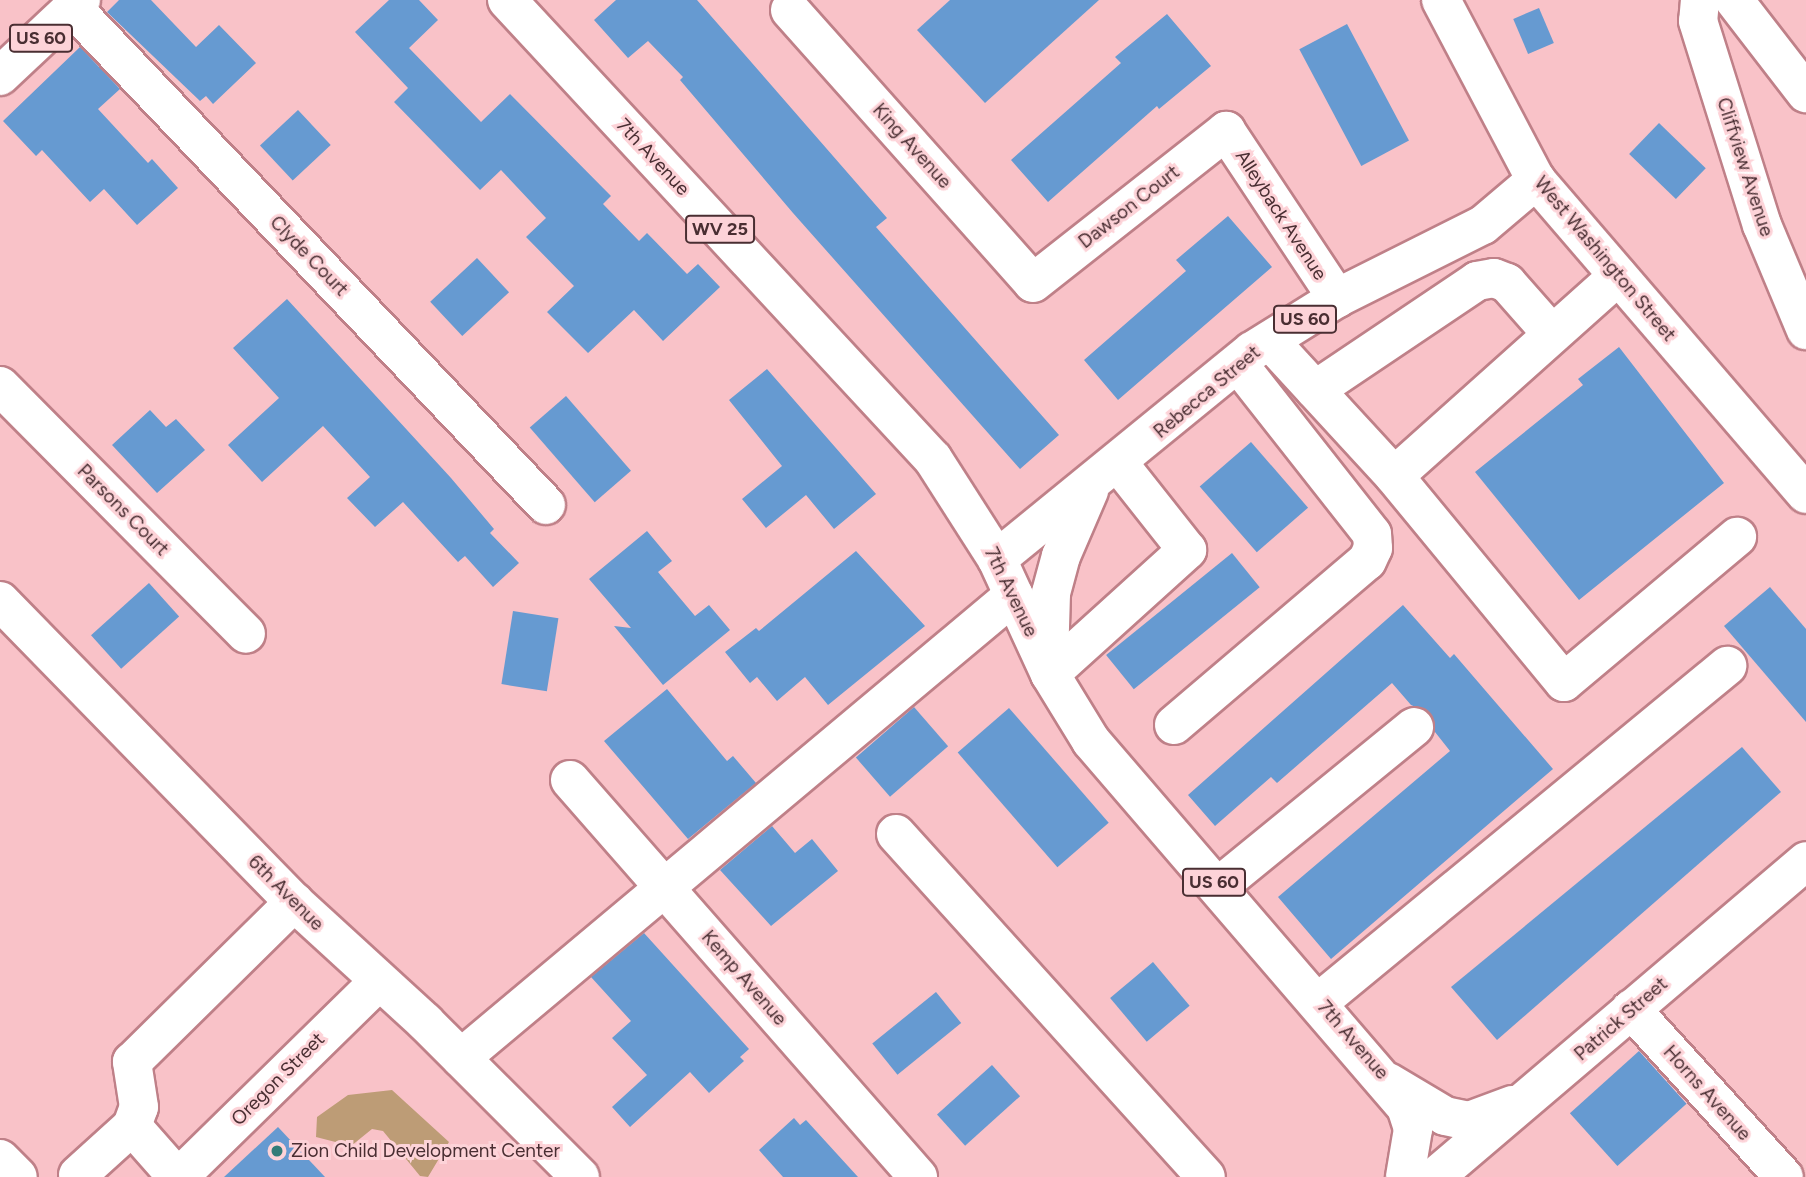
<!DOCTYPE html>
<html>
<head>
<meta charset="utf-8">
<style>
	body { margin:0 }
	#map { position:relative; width:1806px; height:1177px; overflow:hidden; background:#f9c2c8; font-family:Figtree,sans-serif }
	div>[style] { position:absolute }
	.green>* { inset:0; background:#bd9c76 }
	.building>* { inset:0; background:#669ad1; transform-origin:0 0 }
	.roads { filter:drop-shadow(2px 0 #bf8088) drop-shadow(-2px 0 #bf8088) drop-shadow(0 2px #bf8088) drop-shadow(0 -2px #bf8088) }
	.minor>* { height:38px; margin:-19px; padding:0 19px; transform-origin:19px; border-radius:19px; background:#fff }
	.major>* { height:38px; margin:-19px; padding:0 19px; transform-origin:19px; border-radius:19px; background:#fff }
	.dots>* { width:19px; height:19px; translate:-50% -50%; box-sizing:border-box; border:4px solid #fdd3d8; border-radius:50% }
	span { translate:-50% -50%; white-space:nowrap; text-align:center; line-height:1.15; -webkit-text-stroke:6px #fdd3d8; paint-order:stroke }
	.shield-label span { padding:2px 5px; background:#fdd3d8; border:2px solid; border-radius:5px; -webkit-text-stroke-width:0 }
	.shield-label { font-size:18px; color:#492e32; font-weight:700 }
	.street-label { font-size:19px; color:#492e32 }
	.poi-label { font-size:19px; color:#492e32 }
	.left { translate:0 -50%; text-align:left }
</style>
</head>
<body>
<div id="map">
	<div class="green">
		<div style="clip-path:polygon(392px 1090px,449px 1142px,428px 1177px,420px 1176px,383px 1131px,372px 1129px,351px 1146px,316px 1137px,317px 1117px,348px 1095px)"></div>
	</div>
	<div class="building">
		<div style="clip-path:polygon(119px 0,151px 0,196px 47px,219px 25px,256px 63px,213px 104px,206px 96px,200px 101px,107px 12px)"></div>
		<div style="clip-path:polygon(389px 0,419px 0,438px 20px,409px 48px,481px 122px,510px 94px,611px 196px,603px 204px,639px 241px,647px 233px,687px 274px,698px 264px,720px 287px,663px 341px,634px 310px,588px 353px,547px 312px,574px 286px,526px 237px,546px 218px,501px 170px,480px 190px,394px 102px,408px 88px,355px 32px)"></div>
		<div style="clip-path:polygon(616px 0,697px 0,887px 218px,876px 227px,1059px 435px,1020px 469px,793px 213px,680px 80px,683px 77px,648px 41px,628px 58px,594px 20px)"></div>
		<div style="clip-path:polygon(950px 0,1099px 0,985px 103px,917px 30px)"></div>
		<div style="left:1539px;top:8px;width:38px;height:28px;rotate:67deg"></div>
		<div style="clip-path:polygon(1167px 14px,1211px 66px,1159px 109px,1157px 106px,1048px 202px,1011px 160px,1121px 63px,1115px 57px)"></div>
		<div style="left:1347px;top:24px;width:132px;height:54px;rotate:62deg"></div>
		<div style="clip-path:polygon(80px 47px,120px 89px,98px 109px,148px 163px,152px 159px,178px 188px,137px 225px,104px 189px,90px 202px,42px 150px,36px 156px,3px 121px)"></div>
		<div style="left:298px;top:110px;width:48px;height:52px;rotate:47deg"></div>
		<div style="left:1659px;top:123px;width:65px;height:43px;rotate:44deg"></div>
		<div style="clip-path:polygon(1228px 216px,1272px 267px,1118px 400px,1084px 360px,1186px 271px,1176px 260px)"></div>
		<div style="left:477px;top:258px;width:47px;height:64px;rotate:47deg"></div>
		<div style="clip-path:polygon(287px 299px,451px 478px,494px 529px,490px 533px,519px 563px,493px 587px,465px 556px,458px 562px,403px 502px,375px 527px,347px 498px,370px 477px,323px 426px,262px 482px,228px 445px,279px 398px,233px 348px)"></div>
		<div style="clip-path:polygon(1619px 347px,1724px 483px,1579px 600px,1475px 472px,1583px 385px,1578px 379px)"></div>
		<div style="clip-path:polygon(767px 369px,876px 494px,834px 529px,806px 495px,766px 528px,742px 499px,782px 466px,729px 400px)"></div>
		<div style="left:566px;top:396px;width:99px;height:48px;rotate:49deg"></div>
		<div style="clip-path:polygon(150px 410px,166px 427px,176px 419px,205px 450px,157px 493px,112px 445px)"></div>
		<div style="left:1251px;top:442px;width:87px;height:68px;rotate:49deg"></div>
		<div style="clip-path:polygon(647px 531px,672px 561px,658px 572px,695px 616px,709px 605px,730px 630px,663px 685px,614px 626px,631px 628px,589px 579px)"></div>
		<div style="clip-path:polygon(856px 551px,925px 626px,828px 705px,805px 677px,777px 701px,757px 677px,750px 683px,725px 652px,756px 628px,759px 631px)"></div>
		<div style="left:1232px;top:553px;width:44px;height:162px;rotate:51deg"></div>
		<div style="left:149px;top:583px;width:45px;height:78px;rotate:48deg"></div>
		<div style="clip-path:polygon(1770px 587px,1806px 629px,1806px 722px,1724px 626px)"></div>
		<div style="clip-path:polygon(1403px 605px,1450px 658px,1454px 654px,1553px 769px,1331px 959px,1278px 897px,1450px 751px,1435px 732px,1430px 713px,1411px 705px,1392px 683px,1277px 783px,1271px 777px,1215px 826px,1188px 795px)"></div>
		<div style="left:513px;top:611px;width:46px;height:74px;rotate:9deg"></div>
		<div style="clip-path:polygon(667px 689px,727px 761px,733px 756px,756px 783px,688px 839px,604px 741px)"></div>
		<div style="left:914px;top:707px;width:52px;height:77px;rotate:49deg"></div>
		<div style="left:1009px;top:708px;width:152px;height:68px;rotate:49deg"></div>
		<div style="clip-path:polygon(1742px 747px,1781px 792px,1497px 1040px,1451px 987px)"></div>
		<div style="clip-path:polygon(772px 826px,795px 853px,812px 839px,838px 871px,771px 926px,720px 870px)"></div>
		<div style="clip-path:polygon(644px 933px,749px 1049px,740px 1057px,744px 1061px,709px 1093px,690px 1072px,630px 1127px,612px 1107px,647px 1075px,612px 1038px,631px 1021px,591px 977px)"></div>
		<div style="left:1153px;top:962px;width:57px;height:56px;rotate:50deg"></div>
		<div style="left:936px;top:992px;width:40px;height:82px;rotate:51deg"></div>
		<div style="left:1639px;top:1051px;width:71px;height:93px;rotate:48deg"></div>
		<div style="left:992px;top:1065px;width:42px;height:74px;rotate:48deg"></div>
		<div style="clip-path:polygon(794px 1118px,800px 1125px,806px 1120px,858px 1177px,783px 1177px,759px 1150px)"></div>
		<div style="clip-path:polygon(278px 1127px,325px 1177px,224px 1177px)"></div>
	</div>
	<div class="roads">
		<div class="minor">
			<div style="left:1700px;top:0;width:21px;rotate:95deg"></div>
			<div style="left:1698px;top:21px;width:214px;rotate:72.6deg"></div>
			<div style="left:1762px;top:225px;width:114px;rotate:67.3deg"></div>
			<div style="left:1734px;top:0;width:118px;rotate:52.3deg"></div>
			<div style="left:73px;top:8px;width:686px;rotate:46.42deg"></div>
			<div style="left:790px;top:10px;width:365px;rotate:48.3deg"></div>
			<div style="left:1033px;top:283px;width:246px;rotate:-38.2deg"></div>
			<div style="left:1226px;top:131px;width:201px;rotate:56.4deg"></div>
			<div style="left:1618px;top:276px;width:300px;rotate:138.2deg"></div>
			<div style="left:1394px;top:476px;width:267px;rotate:50.5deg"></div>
			<div style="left:1564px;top:682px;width:226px;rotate:-40deg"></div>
			<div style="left:1270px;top:341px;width:183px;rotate:47.4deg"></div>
			<div style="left:0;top:386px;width:349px;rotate:45.2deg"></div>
			<div style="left:1315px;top:390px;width:195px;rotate:-33.9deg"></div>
			<div style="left:1477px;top:281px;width:17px;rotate:-10deg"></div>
			<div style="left:1494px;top:278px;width:14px;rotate:21deg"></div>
			<div style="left:1507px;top:283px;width:68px;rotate:48.6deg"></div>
			<div style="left:0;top:601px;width:421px;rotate:45.7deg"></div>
			<div style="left:294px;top:902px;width:178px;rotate:42.5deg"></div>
			<div style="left:425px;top:1022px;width:219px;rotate:45deg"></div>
			<div style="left:1050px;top:674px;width:185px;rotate:-42.1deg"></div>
			<div style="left:1187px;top:550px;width:110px;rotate:-128.3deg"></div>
			<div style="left:1174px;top:725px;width:253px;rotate:-40.4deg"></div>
			<div style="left:1367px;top:561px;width:14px;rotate:-65deg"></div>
			<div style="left:1373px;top:548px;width:14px;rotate:-94deg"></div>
			<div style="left:1372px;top:534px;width:216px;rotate:-128.2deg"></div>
			<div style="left:570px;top:780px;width:528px;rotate:48.76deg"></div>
			<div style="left:896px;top:834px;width:462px;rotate:47.9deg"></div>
			<div style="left:1218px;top:887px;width:253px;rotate:-39.2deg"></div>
			<div style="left:1319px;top:1002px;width:529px;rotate:-39.47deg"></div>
			<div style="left:1631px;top:1009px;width:227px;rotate:47.7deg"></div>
			<div style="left:461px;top:1058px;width:721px;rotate:-39.94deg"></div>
			<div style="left:1388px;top:1082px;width:66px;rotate:30.8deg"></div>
			<div style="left:1445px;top:1116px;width:25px;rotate:12deg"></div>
			<div style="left:1469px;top:1121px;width:46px;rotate:-20.4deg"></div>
			<div style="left:132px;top:1126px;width:68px;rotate:48.6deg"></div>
			<div style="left:78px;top:1175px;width:73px;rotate:-42.2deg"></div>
			<div style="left:132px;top:1126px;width:20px;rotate:-70deg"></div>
			<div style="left:139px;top:1107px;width:46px;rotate:-98.8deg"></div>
			<div style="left:132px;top:1062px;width:228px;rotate:-44.6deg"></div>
			<div style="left:179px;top:1177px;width:279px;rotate:-44.4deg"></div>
			<div style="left:1435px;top:1177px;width:487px;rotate:-40.4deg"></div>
		</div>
		<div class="major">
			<div style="left:507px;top:0;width:626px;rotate:47.14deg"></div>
			<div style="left:933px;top:459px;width:119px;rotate:57.4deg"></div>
			<div style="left:997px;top:559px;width:127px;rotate:65.3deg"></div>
			<div style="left:1050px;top:674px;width:79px;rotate:58.5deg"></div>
			<div style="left:1091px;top:741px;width:483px;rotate:49.3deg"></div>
			<div style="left:1406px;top:1107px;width:23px;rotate:72deg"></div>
			<div style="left:1413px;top:1129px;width:49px;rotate:99.5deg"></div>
			<div style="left:1441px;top:0;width:204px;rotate:62.2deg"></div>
			<div style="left:1536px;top:180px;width:414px;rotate:49.3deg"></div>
			<div style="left:0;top:76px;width:111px;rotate:-43.2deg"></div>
			<div style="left:997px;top:559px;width:329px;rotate:-39.2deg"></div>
			<div style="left:1252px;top:351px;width:100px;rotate:-31.9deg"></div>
			<div style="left:1337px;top:298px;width:163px;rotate:-26.6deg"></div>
			<div style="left:1483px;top:225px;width:70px;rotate:-40.3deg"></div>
			<div style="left:1049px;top:661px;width:68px;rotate:-88.3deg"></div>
			<div style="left:1051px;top:593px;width:38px;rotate:-75deg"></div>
			<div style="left:1061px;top:556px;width:71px;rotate:-66.7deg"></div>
			<div style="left:0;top:1159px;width:25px;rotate:45deg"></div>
		</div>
	</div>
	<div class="dots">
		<div style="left:277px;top:1151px;background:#337c78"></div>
	</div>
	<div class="shield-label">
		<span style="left:41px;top:38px">US 60</span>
		<span style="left:720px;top:229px">WV 25</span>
		<span style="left:1305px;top:319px">US 60</span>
		<span style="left:1214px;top:882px">US 60</span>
	</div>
	<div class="street-label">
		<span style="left:912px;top:146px;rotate:48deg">King Avenue</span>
		<span style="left:653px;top:157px;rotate:47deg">7th Avenue</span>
		<span style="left:1745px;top:167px;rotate:72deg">Cliffview Avenue</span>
		<span style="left:1129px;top:207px;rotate:-38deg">Dawson Court</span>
		<span style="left:1281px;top:215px;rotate:57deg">Alleyback Avenue</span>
		<span style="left:309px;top:256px;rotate:46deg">Clyde Court</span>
		<span style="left:1605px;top:259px;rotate:50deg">West Washington Street</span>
		<span style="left:1207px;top:392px;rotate:-40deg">Rebecca Street</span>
		<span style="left:123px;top:510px;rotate:45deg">Parsons Court</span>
		<span style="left:1011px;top:592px;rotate:64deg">7th Avenue</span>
		<span style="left:286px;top:893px;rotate:45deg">6th Avenue</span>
		<span style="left:744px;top:978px;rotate:49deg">Kemp Avenue</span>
		<span style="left:1621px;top:1019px;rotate:-41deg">Patrick Street</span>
		<span style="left:1353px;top:1040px;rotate:49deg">7th Avenue</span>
		<span style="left:278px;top:1079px;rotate:-45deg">Oregon Street</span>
		<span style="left:1707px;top:1093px;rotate:48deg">Horns Avenue</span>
	</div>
	<div class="poi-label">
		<span class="left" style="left:291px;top:1151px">Zion Child Development Center</span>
	</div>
</div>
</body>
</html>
